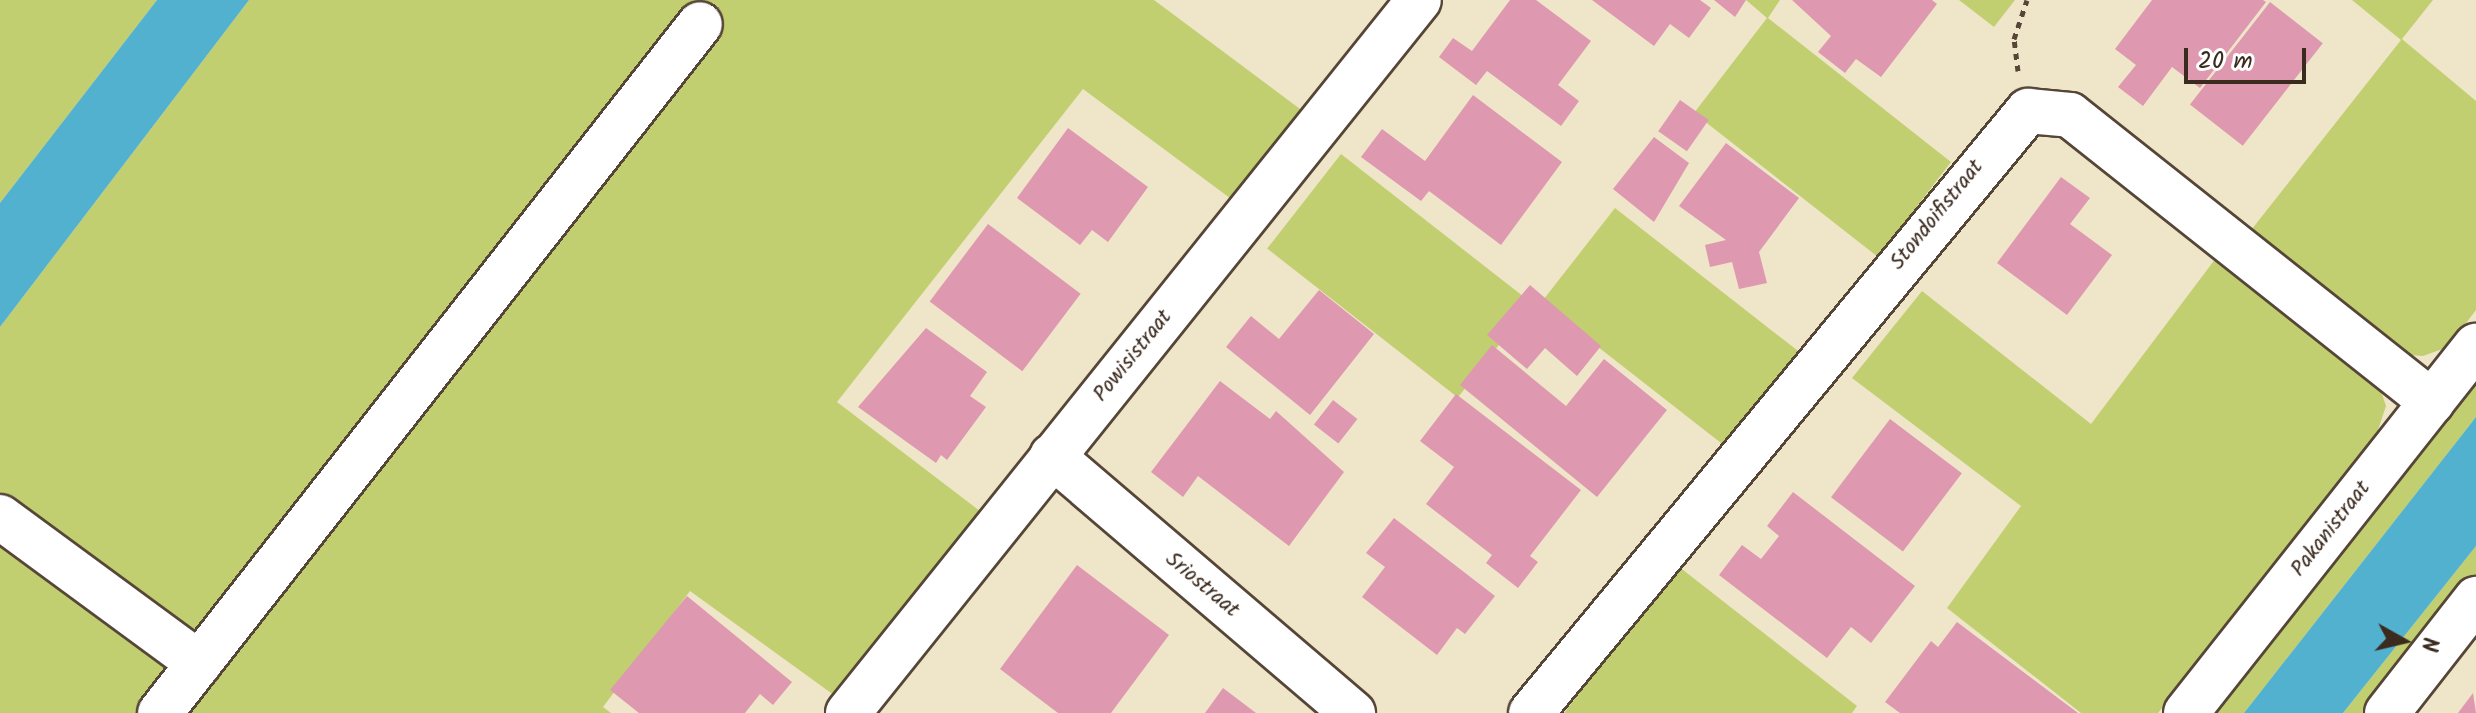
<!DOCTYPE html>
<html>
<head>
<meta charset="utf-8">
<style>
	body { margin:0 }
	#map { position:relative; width:2476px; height:713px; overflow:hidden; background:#efe6ca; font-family:Kalam,sans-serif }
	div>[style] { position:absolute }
	.green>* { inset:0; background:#c1cf71; transform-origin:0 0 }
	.water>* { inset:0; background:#51b1cf }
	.building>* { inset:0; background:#de98b0; transform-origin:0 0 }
	.path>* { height:5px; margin-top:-2.5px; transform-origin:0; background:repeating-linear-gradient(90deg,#564638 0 6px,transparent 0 12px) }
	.roads { filter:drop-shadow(2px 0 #564638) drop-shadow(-2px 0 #564638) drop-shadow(0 2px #564638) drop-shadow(0 -2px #564638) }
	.minor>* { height:44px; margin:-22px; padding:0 22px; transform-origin:22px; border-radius:22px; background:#fff }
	span { translate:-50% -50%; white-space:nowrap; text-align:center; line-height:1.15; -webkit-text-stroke:6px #fff; paint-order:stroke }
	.street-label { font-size:22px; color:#3b2a1e }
	.north { position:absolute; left:2364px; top:601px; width:80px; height:80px; -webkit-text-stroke:6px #fff; paint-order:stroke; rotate:98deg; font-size:22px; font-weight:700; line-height:32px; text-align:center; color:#3b2a1e }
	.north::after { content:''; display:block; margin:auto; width:28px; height:36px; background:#3b2a1e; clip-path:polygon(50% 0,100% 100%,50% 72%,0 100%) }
	.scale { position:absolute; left:2184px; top:48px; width:122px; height:36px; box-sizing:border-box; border:4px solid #3b2a1e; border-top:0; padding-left:10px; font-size:24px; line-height:28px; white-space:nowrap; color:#3b2a1e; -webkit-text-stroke:6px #fff; paint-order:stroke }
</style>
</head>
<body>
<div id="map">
	<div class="green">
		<div style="clip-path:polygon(0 0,157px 0,0 203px)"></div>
		<div style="clip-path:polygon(249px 0,1154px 0,1308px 115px,1242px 207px,1083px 89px,837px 402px,993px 521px,849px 706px,690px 591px,603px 707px,611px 713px,0 713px,0 327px)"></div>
		<div style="clip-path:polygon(1746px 0,1780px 0,1768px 18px,1951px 162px,1878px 257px,1694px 113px,1767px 18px)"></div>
		<div style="clip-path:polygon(1959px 0,2015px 0,1994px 27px)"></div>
		<div style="clip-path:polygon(2352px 0,2433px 0,2402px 39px,2476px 101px,2476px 310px,2448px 347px,2423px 356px,2396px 354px,2248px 234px,2401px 40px)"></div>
		<div style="left:1341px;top:154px;width:242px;height:120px;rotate:38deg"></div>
		<div style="left:1615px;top:208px;width:236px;height:120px;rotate:38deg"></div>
		<div style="clip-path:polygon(2216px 258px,2378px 382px,2386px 406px,2376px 436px,2158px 713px,2081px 713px,1947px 608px,2021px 506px,1852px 378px,1922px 291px,2091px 424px)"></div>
		<div style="clip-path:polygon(2476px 369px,2476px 417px,2244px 713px,2201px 713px)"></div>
		<div style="clip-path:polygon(2476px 546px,2476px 577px,2368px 713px,2343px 713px)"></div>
		<div style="clip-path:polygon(1678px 566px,1857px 706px,1852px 713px,1564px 713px)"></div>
	</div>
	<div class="water">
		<div style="clip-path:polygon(157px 0,249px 0,0 327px,0 203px)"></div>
		<div style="clip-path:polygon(2476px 417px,2476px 546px,2343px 713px,2244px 713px)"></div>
	</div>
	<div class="building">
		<div style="clip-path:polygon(1510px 0,1536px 0,1591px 41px,1558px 85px,1579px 101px,1561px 126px,1487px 71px,1476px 85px,1439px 57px,1453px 38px,1472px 51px)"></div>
		<div style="clip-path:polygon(1592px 0,1700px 0,1711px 8px,1689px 38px,1670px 24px,1654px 46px)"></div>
		<div style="clip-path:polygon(1714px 0,1746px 0,1735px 17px)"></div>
		<div style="clip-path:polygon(1792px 0,1932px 0,1937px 4px,1881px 77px,1856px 59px,1845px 73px,1818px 52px,1831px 36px)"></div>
		<div style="clip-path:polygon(2152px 0,2263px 0,2266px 2px,2200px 88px,2172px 67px,2143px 106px,2118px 87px,2136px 65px,2115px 49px)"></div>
		<div style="left:2270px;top:2px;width:67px;height:130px;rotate:38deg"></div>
		<div style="clip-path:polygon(1473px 95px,1562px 162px,1501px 245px,1429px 191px,1421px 201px,1361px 157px,1382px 129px,1425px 161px)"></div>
		<div style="left:1680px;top:100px;width:35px;height:38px;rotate:35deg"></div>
		<div style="clip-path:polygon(1068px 128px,1148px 187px,1108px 242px,1092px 230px,1080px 245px,1017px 198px)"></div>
		<div style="clip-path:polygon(1654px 137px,1689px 163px,1654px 222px,1613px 189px)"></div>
		<div style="clip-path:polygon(1726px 143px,1799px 198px,1759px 252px,1767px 283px,1739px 289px,1732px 262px,1710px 267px,1705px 245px,1726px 240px,1679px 206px)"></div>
		<div style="clip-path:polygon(2061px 177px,2090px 198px,2070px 224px,2112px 255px,2067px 315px,1997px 263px)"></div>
		<div style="left:988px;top:224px;width:116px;height:97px;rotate:37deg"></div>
		<div style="clip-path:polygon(1530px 285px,1601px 346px,1577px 376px,1545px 348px,1527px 369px,1487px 335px)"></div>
		<div style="clip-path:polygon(1319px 290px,1374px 334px,1310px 415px,1226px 347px,1251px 316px,1279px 339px)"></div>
		<div style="clip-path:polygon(926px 328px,987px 372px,970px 396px,986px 407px,947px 460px,941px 455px,936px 463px,858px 407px)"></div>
		<div style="clip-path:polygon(1492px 345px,1566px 406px,1604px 359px,1667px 410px,1597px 497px,1460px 385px)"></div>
		<div style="clip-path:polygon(1220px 381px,1270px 419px,1276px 411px,1344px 472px,1289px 546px,1198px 476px,1183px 497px,1151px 472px)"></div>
		<div style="clip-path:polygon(1456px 394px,1581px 490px,1530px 556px,1538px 562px,1518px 588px,1486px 563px,1492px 555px,1426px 504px,1454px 467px,1420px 441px)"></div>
		<div style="left:1333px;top:400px;width:31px;height:31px;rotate:38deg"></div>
		<div style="left:1890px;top:419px;width:90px;height:98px;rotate:37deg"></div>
		<div style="clip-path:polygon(1793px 492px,1915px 586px,1871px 643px,1851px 627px,1827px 658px,1719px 575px,1742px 545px,1761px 559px,1779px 536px,1767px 526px)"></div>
		<div style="clip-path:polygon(1394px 518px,1495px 596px,1465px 634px,1457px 628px,1437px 655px,1362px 597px,1385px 567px,1366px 553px)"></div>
		<div style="clip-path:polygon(1077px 565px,1169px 635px,1111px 713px,1058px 713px,1000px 669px)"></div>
		<div style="clip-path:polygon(687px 596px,792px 682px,773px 705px,760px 694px,745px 713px,639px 713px,610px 690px)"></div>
		<div style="clip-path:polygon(1957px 622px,2078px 713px,1900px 713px,1885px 702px,1931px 641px,1938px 647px)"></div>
		<div style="clip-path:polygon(1223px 688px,1256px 713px,1205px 713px)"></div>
		<div style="clip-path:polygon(2473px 693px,2476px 713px,2458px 713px)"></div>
	</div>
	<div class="path">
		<div style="left:2018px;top:71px;width:32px;rotate:-97deg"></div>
		<div style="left:2014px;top:39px;width:41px;rotate:-71.6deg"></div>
	</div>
	<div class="roads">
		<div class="minor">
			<div style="left:1052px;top:456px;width:396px;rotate:40.5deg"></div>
			<div style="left:0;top:517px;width:247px;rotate:36.3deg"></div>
			<div style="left:160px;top:713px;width:875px;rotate:-51.91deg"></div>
			<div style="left:848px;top:713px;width:913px;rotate:-51.31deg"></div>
			<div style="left:1531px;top:713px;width:781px;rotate:-50.46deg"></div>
			<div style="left:2028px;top:111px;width:42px;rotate:5.4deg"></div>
			<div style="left:2070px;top:115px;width:462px;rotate:38.4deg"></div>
			<div style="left:2186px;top:713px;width:468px;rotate:-51.7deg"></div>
			<div style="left:2387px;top:713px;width:145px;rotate:-52deg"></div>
		</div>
	</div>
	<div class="street-label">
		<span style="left:1937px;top:215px;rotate:-51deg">Stondoifistraat</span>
		<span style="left:1133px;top:356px;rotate:-51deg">Powisistraat</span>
		<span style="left:2331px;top:529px;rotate:-52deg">Pakanistraat</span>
		<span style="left:1202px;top:585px;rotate:40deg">Sriostraat</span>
	</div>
	<div class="north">N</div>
	<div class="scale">20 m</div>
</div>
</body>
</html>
